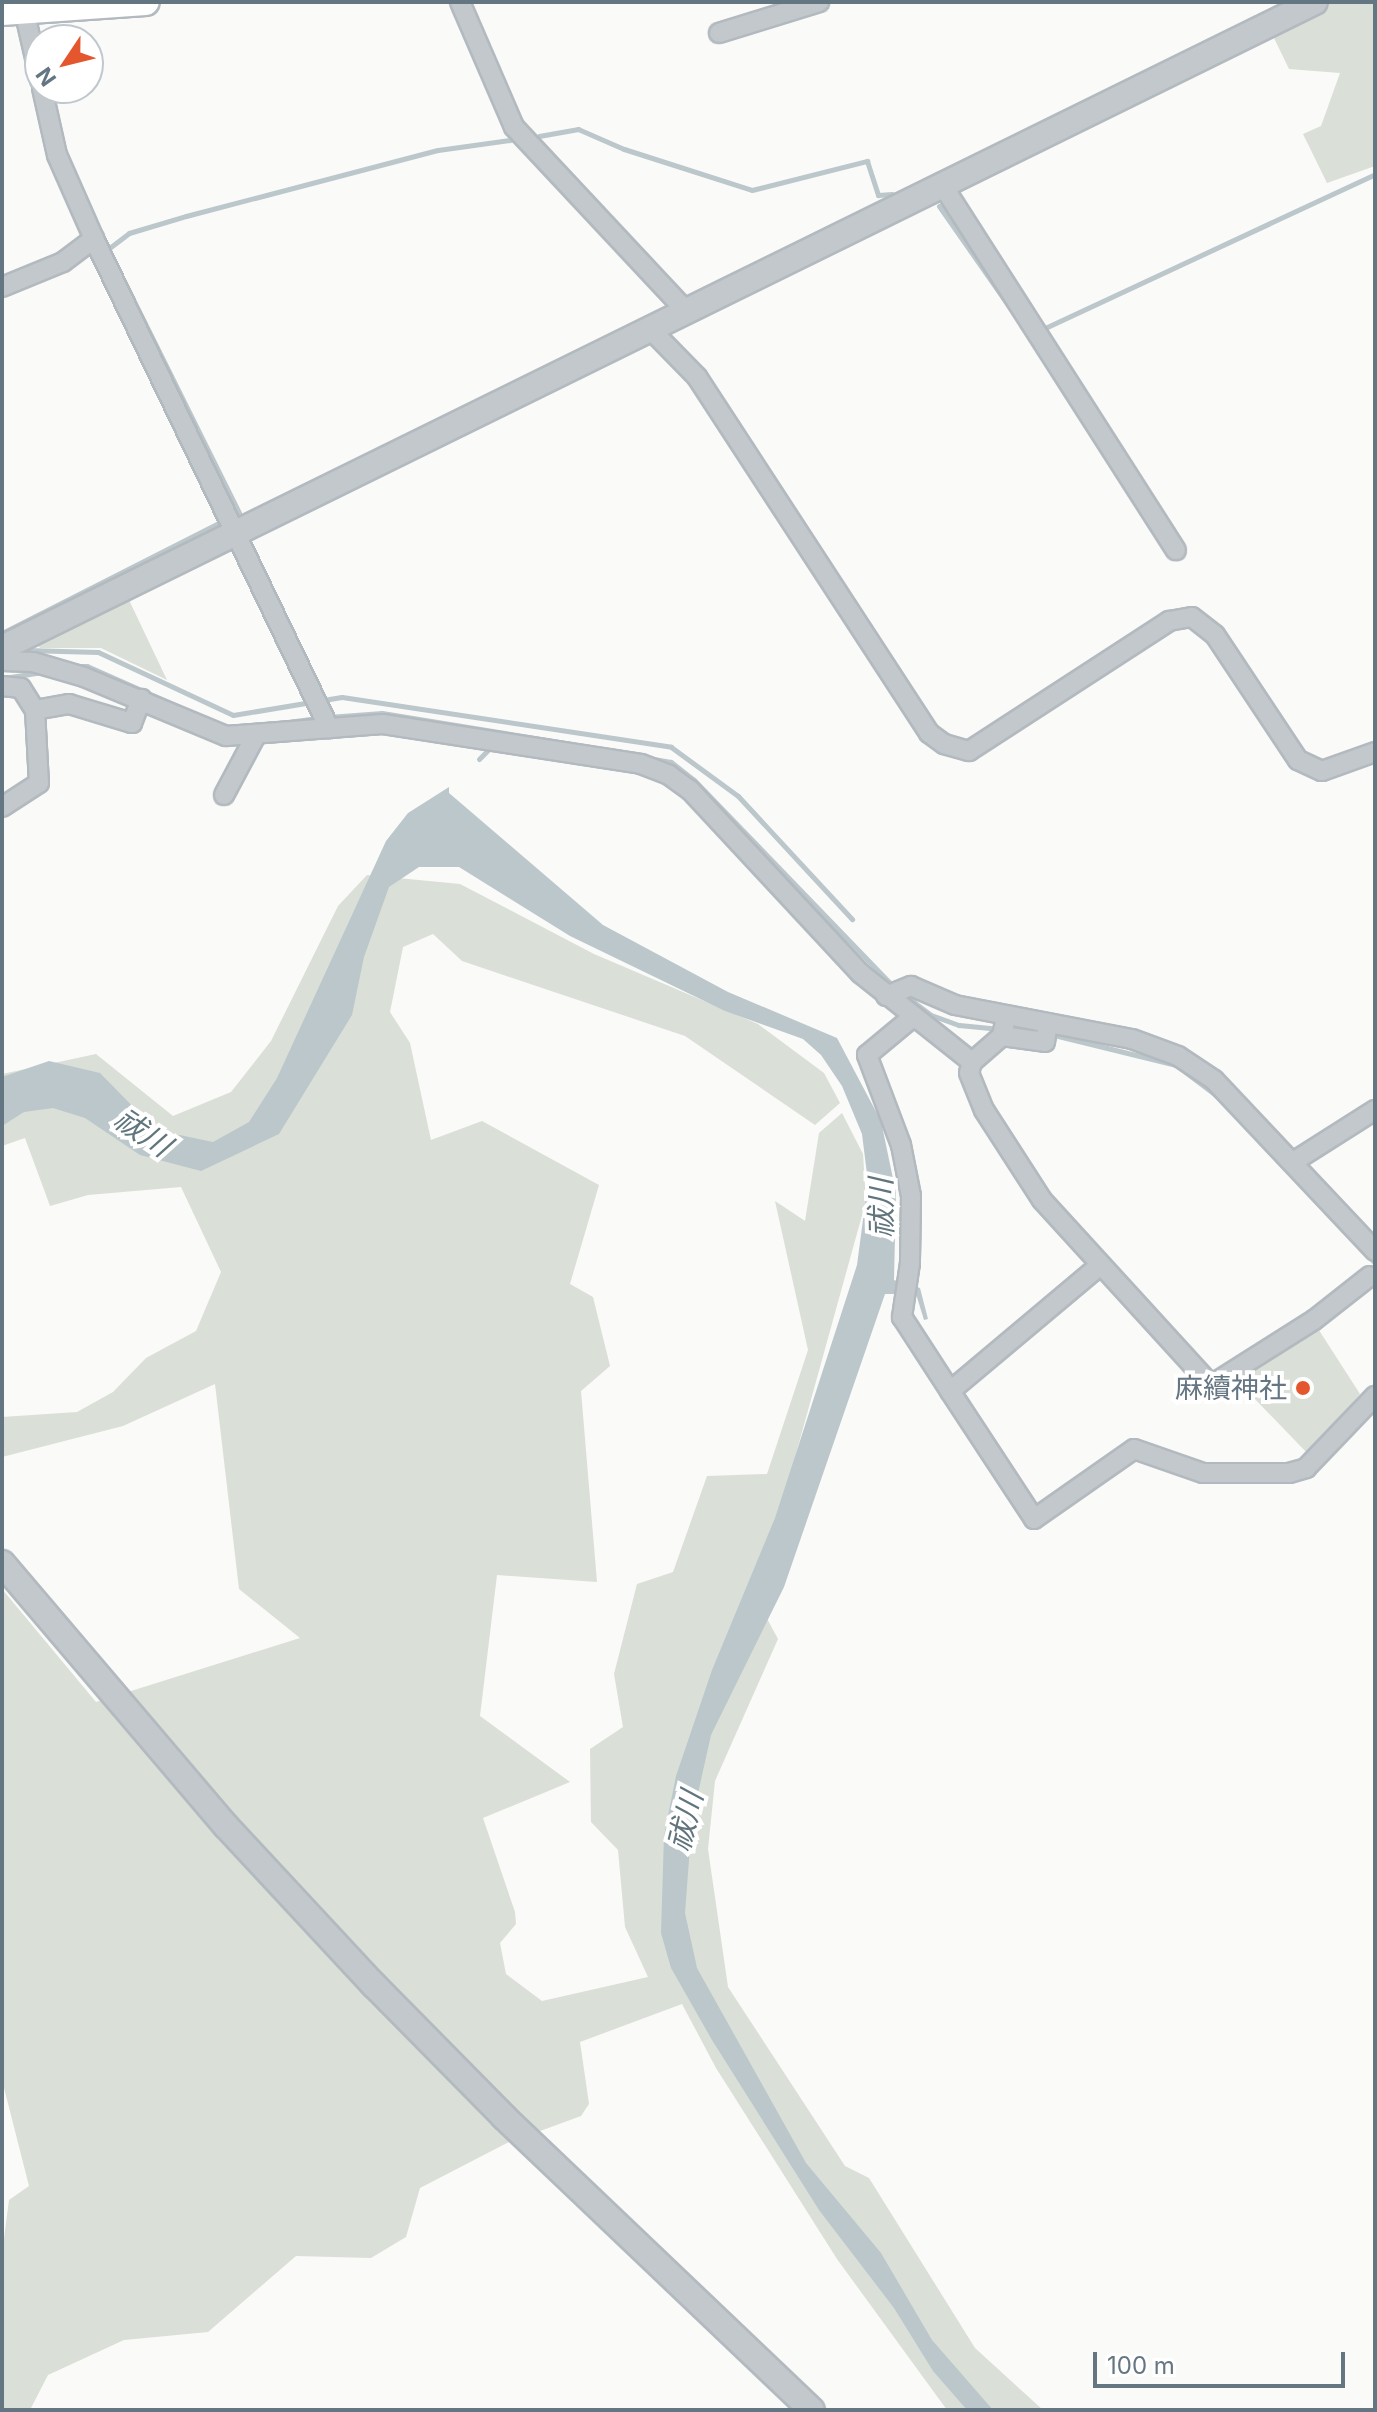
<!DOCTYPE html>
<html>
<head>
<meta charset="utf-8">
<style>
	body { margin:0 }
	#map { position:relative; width:1377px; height:2412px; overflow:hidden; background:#fafaf8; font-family:Inter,"Noto Sans JP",sans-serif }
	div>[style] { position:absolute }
	.green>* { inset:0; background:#dadfd7 }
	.water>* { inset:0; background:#bbc7cb }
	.stream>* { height:5px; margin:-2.5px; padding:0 2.5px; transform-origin:2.5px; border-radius:2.5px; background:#bbc7cb }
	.roads { filter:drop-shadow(2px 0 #b3babf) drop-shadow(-2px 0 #b3babf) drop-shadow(0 2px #b3babf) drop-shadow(0 -2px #b3babf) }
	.minor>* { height:18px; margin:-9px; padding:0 9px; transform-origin:9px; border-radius:9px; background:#c3c8cc }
	.tertiary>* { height:24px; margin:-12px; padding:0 12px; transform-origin:12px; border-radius:12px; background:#c3c8cc }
	.secondary>* { height:26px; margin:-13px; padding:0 13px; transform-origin:13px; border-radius:13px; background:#fff }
	.dots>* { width:22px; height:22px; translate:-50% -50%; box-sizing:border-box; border:4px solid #fff; border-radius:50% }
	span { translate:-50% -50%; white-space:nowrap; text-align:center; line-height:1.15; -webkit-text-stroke:8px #fff; paint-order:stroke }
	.poi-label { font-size:28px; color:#657683 }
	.right { translate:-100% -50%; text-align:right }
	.water-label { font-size:30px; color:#60757c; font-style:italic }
	.frame { position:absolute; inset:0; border:4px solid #657683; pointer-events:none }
	.north { position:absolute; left:24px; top:24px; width:80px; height:80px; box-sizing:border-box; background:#fff; border:2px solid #c1c8cd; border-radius:50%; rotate:235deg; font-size:22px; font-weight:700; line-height:32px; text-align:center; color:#657683 }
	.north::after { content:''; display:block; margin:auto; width:28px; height:36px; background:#e4572e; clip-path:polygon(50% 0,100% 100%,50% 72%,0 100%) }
	.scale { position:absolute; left:1093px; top:2352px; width:252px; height:36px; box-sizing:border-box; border:4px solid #657683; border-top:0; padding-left:10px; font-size:24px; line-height:28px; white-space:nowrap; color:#657683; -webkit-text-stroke:6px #fff; paint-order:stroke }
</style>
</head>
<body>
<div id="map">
	<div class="green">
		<div style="clip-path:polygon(1287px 2px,1375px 2px,1375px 166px,1327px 183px,1303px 134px,1321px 126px,1340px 73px,1289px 69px,1274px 38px,1298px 25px)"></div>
		<div style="clip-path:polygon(129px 600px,167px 680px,101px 648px,40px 648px,36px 643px)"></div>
		<div style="clip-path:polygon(367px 875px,460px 884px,594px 954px,758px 1024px,824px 1073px,840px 1103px,815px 1125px,685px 1036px,462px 961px,433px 934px,403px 947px,390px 1012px,410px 1043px,431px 1140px,482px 1121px,599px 1185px,570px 1284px,593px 1297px,610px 1366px,581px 1391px,597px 1582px,497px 1575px,480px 1716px,570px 1782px,483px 1818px,515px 1912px,516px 1924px,500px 1943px,506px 1974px,542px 2001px,648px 1977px,625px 1927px,618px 1850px,591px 1822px,590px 1749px,623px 1727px,614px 1674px,637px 1584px,673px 1572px,707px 1476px,767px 1474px,808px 1350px,775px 1201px,805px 1221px,819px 1133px,842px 1113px,863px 1154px,866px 1201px,756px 1598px,778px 1639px,715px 1781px,708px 1849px,728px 1987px,845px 2166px,869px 2178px,975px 2348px,1043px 2410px,947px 2410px,837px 2259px,716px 2068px,682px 2004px,580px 2042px,589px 2104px,581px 2116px,507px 2143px,420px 2188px,406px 2237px,371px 2258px,296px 2256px,208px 2332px,124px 2340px,48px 2375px,30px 2410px,2px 2410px,2px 2254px,9px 2200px,29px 2186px,2px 2080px,2px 1589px,96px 1702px,300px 1638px,239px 1589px,215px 1384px,123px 1426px,2px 1457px,2px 1417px,77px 1412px,113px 1392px,146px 1358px,196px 1331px,221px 1272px,181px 1187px,88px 1195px,50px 1206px,25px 1138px,2px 1146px,2px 1074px,96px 1054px,173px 1116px,231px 1092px,271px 1041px,338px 906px)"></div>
		<div style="clip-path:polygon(1315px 1324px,1360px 1394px,1308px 1454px,1253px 1397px,1241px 1373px)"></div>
	</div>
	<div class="water">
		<div style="clip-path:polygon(449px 787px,449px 793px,603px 925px,728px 992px,837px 1038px,881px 1121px,896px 1193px,894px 1280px,920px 1288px,928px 1319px,924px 1320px,916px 1294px,885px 1294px,784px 1587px,711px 1735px,692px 1820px,685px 1913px,697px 1968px,806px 2163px,881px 2253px,932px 2340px,993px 2410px,967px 2410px,933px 2371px,894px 2308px,819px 2210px,712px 2040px,671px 1968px,661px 1933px,664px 1836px,676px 1776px,712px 1670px,775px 1518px,857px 1265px,868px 1182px,862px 1134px,842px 1086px,821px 1055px,803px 1039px,725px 1011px,570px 936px,459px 867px,419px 867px,389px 887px,364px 957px,352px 1015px,279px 1134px,201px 1171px,140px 1155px,85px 1118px,53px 1108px,24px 1112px,2px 1126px,2px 1077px,49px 1061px,100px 1073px,148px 1122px,170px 1133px,213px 1142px,249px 1122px,277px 1078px,386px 841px,408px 813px)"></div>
	</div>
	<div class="stream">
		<div style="left:539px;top:136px;width:40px;rotate:-10deg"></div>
		<div style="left:578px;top:129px;width:50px;rotate:23.5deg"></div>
		<div style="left:624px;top:149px;width:134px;rotate:17.8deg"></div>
		<div style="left:752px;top:190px;width:119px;rotate:-14.2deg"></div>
		<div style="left:867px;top:161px;width:36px;rotate:72deg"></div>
		<div style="left:878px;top:195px;width:14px;rotate:-4deg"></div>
		<div style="left:939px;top:206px;width:129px;rotate:55.1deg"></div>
		<div style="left:110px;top:252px;width:4px;rotate:-124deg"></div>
		<div style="left:108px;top:249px;width:26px;rotate:-37deg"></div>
		<div style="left:129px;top:233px;width:59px;rotate:-16.6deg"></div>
		<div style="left:186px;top:216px;width:260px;rotate:-14.7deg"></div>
		<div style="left:438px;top:150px;width:73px;rotate:-7.9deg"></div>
		<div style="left:123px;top:279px;width:261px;rotate:63.6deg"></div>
		<div style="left:1045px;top:328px;width:364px;rotate:-25deg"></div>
		<div style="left:2px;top:633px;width:243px;rotate:-26.9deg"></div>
		<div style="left:26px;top:650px;width:72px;rotate:1.6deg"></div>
		<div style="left:98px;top:652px;width:149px;rotate:25deg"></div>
		<div style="left:233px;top:715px;width:110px;rotate:-9.4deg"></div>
		<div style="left:342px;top:697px;width:333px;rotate:8.6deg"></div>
		<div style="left:671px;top:747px;width:83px;rotate:36.2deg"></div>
		<div style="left:738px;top:796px;width:168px;rotate:47.2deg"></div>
		<div style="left:70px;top:666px;width:17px"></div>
		<div style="left:87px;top:666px;width:114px;rotate:23.9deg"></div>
		<div style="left:4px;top:678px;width:37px;rotate:-9deg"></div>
		<div style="left:328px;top:717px;width:54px;rotate:-4.2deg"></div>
		<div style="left:382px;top:713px;width:193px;rotate:9.3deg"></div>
		<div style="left:273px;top:724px;width:45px;rotate:-7.6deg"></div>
		<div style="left:648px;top:758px;width:23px;rotate:10deg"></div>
		<div style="left:671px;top:762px;width:29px;rotate:38deg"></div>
		<div style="left:694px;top:780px;width:289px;rotate:46deg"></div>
		<div style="left:479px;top:759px;width:14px;rotate:-45deg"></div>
		<div style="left:903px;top:994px;width:35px;rotate:37deg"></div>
		<div style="left:931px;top:1015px;width:30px;rotate:20deg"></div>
		<div style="left:959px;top:1025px;width:41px;rotate:5.6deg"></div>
		<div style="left:1050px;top:1034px;width:130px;rotate:13.8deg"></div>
		<div style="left:1176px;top:1065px;width:56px;rotate:37.1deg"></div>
		<div style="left:1265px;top:1147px;width:160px;rotate:46.5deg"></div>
	</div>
	<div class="roads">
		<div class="minor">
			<div style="left:460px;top:2px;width:136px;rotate:66.6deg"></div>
			<div style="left:514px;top:127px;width:252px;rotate:46.9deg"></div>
			<div style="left:24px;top:10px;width:72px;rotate:77.1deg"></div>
			<div style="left:719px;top:33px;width:105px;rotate:-17.2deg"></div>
			<div style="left:42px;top:88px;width:69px;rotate:77.4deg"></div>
			<div style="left:57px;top:155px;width:92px;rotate:66.2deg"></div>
			<div style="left:94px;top:239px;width:543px;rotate:64.33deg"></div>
			<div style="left:941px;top:183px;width:436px;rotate:57.4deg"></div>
			<div style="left:2px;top:287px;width:66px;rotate:-22.3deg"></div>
			<div style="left:63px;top:262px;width:39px;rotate:-37deg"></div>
			<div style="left:650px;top:329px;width:67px;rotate:45.6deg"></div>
			<div style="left:697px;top:377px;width:425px;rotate:56.9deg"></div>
			<div style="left:929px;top:733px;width:19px;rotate:36deg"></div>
			<div style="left:944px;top:744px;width:26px;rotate:16deg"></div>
			<div style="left:969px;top:751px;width:239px;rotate:-33deg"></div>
			<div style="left:1169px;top:621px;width:23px;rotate:-10deg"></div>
			<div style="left:1192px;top:617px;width:29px;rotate:38deg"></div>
			<div style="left:1215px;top:635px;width:150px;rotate:56.4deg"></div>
			<div style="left:1298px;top:760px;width:26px;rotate:25deg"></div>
			<div style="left:1322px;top:771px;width:56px;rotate:-19.7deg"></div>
			<div style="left:2px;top:661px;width:31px;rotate:2deg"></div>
			<div style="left:33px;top:662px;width:53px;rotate:16.4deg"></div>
			<div style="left:84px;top:677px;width:154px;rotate:22.6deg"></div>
			<div style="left:226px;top:736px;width:157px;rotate:-4.4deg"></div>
			<div style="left:383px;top:724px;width:261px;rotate:8.8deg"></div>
			<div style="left:641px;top:764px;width:30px;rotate:21deg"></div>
			<div style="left:669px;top:775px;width:26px;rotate:36deg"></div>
			<div style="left:690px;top:790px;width:250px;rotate:47.1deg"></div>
			<div style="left:860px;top:973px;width:143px;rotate:38.5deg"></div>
			<div style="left:2px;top:686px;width:19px;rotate:6deg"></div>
			<div style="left:21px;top:688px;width:26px;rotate:58deg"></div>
			<div style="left:35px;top:710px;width:73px;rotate:86.9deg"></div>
			<div style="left:39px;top:783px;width:44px;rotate:147deg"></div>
			<div style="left:35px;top:710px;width:35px;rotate:-10deg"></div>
			<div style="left:69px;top:704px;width:66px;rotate:16.8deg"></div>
			<div style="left:132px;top:723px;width:26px;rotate:-69deg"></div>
			<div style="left:224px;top:795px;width:68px;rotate:-61.9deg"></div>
			<div style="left:886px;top:996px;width:27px;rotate:-22deg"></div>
			<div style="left:911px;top:986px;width:48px;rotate:23.4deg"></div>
			<div style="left:955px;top:1005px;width:180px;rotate:10.9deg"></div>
			<div style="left:1132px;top:1039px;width:49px;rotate:20.3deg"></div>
			<div style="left:1178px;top:1056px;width:43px;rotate:33.7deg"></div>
			<div style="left:1214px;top:1080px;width:235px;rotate:46.7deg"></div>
			<div style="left:914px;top:1016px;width:61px;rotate:140.3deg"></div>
			<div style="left:867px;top:1055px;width:96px;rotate:69.3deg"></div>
			<div style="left:901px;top:1145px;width:52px;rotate:78.9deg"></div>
			<div style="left:911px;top:1196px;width:67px;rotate:90.9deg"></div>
			<div style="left:910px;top:1263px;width:55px;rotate:98.4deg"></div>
			<div style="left:902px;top:1317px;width:88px;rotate:57deg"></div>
			<div style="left:1006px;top:1018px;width:18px;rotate:103deg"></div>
			<div style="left:1002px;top:1036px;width:40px;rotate:139deg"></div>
			<div style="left:972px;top:1062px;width:11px;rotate:105deg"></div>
			<div style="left:969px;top:1073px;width:40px;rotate:68deg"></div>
			<div style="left:984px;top:1110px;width:107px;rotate:57.2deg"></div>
			<div style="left:1042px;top:1200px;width:251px;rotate:47.6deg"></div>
			<div style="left:1211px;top:1385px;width:122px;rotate:-32.3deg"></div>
			<div style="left:1314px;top:1320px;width:71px;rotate:-38.2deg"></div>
			<div style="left:1002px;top:1036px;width:43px;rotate:7.9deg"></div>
			<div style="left:1045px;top:1042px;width:18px;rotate:-81deg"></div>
			<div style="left:1293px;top:1162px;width:97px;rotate:-32.4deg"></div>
			<div style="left:1098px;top:1267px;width:193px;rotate:140deg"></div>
			<div style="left:950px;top:1391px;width:153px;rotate:56.7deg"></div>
			<div style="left:1034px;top:1519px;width:122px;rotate:-35deg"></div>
			<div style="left:1134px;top:1449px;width:73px;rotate:19.2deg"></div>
			<div style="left:1203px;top:1473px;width:86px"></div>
			<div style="left:1289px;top:1473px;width:18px;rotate:-16deg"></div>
			<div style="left:1306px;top:1468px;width:100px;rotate:-46.2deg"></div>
		</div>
		<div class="tertiary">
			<div style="left:2px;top:648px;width:1463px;rotate:-26.2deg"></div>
			<div style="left:2px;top:1563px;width:345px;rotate:49.6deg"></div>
			<div style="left:226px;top:1826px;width:217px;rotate:47.1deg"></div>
			<div style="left:374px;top:1985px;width:185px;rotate:45.4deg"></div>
			<div style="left:504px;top:2117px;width:425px;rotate:43.6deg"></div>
		</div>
		<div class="secondary">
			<div style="left:2px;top:12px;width:144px;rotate:-4deg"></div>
		</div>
	</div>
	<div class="dots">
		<div style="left:1303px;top:1388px;background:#e4572e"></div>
	</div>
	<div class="poi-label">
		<span class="right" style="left:1287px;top:1388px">麻續神社</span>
	</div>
	<div class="water-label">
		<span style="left:143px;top:1132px;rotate:34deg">祓川</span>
		<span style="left:881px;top:1208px;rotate:-91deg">祓川</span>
		<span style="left:685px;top:1821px;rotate:-76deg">祓川</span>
	</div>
	<div class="frame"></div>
	<div class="north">N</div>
	<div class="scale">100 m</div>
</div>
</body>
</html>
